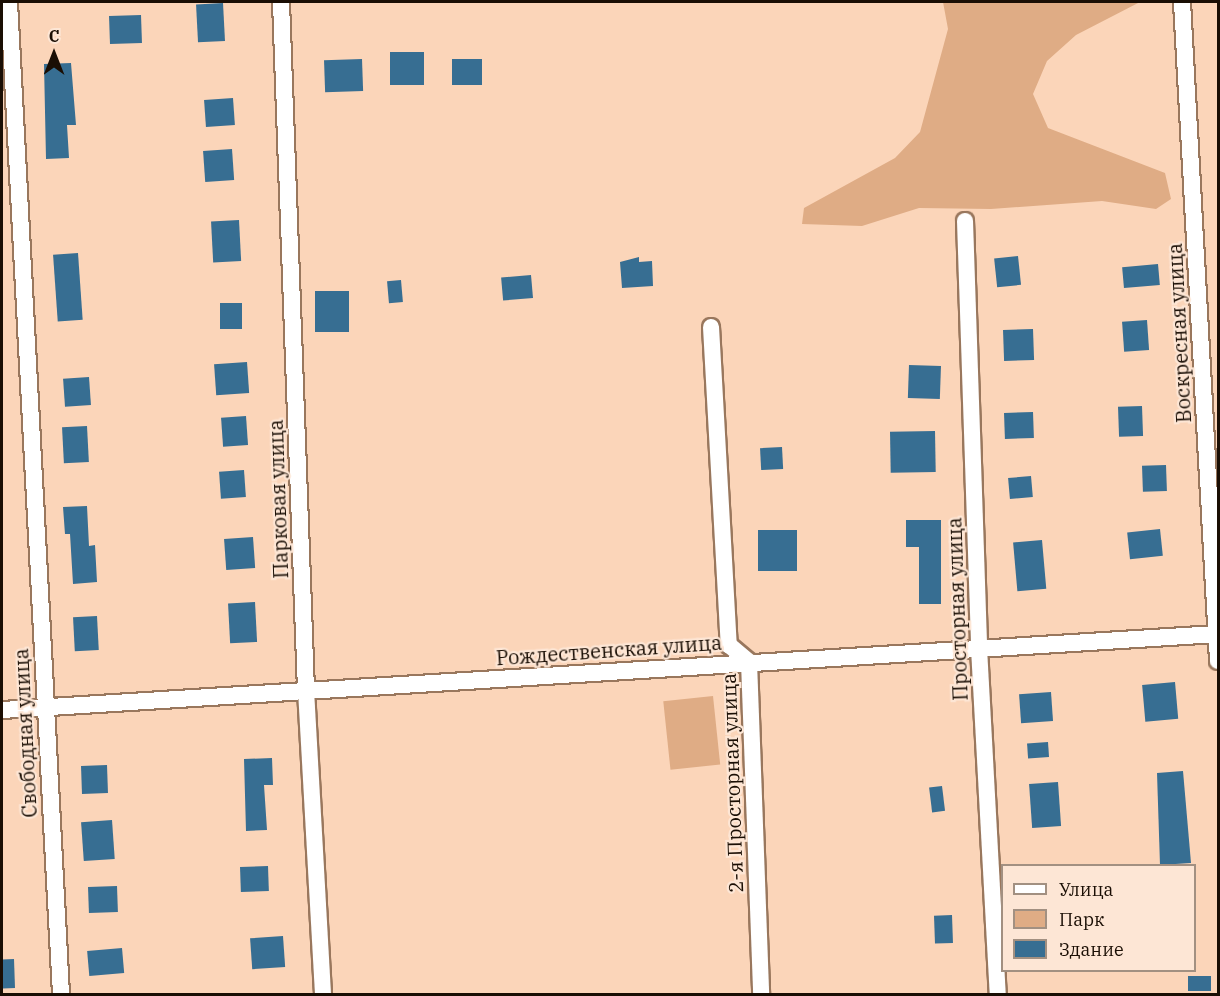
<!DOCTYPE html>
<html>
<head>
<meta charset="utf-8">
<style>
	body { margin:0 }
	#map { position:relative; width:1220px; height:996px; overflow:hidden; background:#fbd5b9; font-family:"IBM Plex Serif",serif }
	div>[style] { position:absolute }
	.green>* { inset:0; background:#dfac85; transform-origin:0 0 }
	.building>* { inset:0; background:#376e92; transform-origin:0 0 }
	.roads { filter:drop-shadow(2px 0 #99775d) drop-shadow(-2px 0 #99775d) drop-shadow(0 2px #99775d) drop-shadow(0 -2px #99775d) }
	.minor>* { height:16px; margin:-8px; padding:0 8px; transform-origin:8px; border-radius:8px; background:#fff }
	span { translate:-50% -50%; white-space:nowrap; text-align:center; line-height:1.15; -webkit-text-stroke:4.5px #fde6d5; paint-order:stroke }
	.street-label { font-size:20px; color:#1a0e04 }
	.frame { position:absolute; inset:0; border:3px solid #1a0e04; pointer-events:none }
	.legend { position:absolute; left:1001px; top:864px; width:195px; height:108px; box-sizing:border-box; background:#fde6d5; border:2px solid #a29081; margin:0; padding:8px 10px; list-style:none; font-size:18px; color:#1a0e04 }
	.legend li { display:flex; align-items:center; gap:12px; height:30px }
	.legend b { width:30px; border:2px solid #a29081 }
	.north { position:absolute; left:24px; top:24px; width:60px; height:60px; -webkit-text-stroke:4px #fde6d5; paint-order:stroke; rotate:0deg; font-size:16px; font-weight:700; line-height:24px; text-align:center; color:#1a0e04 }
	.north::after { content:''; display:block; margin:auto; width:21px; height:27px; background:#1a0e04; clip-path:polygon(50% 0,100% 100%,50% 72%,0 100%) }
</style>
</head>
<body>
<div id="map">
	<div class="green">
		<div style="clip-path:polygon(943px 2px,1140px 2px,1076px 35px,1047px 61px,1033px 94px,1048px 128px,1165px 173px,1171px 199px,1156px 209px,1102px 201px,991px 209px,919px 208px,862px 226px,802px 224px,804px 208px,895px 158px,920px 132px,948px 29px)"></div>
		<div style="left:713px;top:696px;width:69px;height:50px;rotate:84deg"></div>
	</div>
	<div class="building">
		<div style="left:223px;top:3px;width:38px;height:27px;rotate:87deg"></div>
		<div style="left:141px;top:15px;width:28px;height:32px;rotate:88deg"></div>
		<div style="left:390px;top:52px;width:34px;height:33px"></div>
		<div style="left:362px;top:59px;width:32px;height:38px;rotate:88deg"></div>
		<div style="left:452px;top:59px;width:30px;height:26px"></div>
		<div style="clip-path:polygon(71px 63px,76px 125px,67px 125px,69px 158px,46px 159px,44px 64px)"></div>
		<div style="left:233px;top:98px;width:27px;height:29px;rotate:86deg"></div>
		<div style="left:232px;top:149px;width:31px;height:29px;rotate:86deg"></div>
		<div style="left:239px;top:220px;width:41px;height:28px;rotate:87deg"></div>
		<div style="left:78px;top:253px;width:67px;height:25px;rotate:86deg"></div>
		<div style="left:1018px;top:256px;width:29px;height:24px;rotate:84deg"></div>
		<div style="clip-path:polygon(639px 257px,639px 262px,652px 261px,653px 286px,622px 288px,620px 262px)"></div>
		<div style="left:1158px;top:264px;width:21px;height:36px;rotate:85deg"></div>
		<div style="left:531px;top:275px;width:23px;height:30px;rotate:85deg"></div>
		<div style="left:401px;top:280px;width:22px;height:14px;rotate:85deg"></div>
		<div style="left:315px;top:291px;width:34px;height:41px"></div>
		<div style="left:220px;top:303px;width:22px;height:26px"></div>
		<div style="left:1147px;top:320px;width:30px;height:25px;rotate:86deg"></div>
		<div style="left:1033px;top:329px;width:31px;height:30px;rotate:88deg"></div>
		<div style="left:247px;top:362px;width:31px;height:33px;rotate:86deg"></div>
		<div style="left:909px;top:365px;width:32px;height:33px;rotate:2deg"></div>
		<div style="left:89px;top:377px;width:28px;height:26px;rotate:86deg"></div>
		<div style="left:1142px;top:406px;width:30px;height:24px;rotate:88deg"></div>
		<div style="left:1033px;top:412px;width:26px;height:29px;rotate:88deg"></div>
		<div style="left:246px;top:416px;width:29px;height:25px;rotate:86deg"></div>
		<div style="left:87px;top:426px;width:36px;height:25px;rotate:87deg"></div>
		<div style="left:935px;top:431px;width:41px;height:45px;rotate:89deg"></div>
		<div style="left:782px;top:447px;width:22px;height:22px;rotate:87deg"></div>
		<div style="left:1166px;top:465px;width:26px;height:24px;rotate:88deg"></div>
		<div style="left:244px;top:470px;width:27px;height:25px;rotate:86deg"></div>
		<div style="left:1031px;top:476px;width:21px;height:23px;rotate:85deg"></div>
		<div style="clip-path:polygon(87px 506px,89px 546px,95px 545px,97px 582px,73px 584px,70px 534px,65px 534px,63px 507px)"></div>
		<div style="clip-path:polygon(906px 520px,941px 520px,941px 604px,919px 604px,919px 547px,906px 547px)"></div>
		<div style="left:1160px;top:529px;width:27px;height:33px;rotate:84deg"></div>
		<div style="left:758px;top:530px;width:39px;height:41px"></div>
		<div style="left:253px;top:537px;width:31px;height:29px;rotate:86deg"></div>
		<div style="left:1042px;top:540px;width:49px;height:29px;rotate:85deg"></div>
		<div style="left:255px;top:602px;width:40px;height:27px;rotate:87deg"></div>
		<div style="left:97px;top:616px;width:34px;height:24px;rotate:87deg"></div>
		<div style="left:1175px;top:682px;width:37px;height:33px;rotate:85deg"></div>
		<div style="left:1051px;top:692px;width:29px;height:32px;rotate:86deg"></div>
		<div style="left:1048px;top:742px;width:15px;height:21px;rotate:86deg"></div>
		<div style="clip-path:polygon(272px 758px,273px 785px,264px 785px,267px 830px,246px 831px,244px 759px)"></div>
		<div style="left:107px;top:765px;width:28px;height:26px;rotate:88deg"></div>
		<div style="clip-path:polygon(1183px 771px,1191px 863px,1160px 865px,1157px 773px)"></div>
		<div style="left:1058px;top:782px;width:44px;height:29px;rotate:86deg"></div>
		<div style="left:942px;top:786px;width:25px;height:13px;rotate:83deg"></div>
		<div style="left:112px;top:820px;width:39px;height:31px;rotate:86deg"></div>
		<div style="left:268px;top:866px;width:25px;height:28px;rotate:88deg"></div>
		<div style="left:117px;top:886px;width:26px;height:29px;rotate:88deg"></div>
		<div style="left:952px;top:915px;width:28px;height:18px;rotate:88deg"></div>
		<div style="left:283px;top:936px;width:31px;height:33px;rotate:86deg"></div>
		<div style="left:122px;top:948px;width:25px;height:35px;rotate:85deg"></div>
		<div style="left:14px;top:959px;width:29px;height:12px;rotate:88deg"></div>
		<div style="left:1188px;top:976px;width:23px;height:15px"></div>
	</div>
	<div class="roads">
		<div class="minor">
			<div style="left:9px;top:2px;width:993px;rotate:87deg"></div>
			<div style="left:281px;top:2px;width:688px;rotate:87.92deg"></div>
			<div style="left:306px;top:690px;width:304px;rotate:86.8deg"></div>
			<div style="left:1182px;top:2px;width:660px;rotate:86.87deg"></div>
			<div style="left:965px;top:221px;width:427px;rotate:88.1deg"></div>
			<div style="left:979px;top:648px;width:347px;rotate:86.9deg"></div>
			<div style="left:711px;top:327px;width:319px;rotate:86.8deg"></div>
			<div style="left:729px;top:645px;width:26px;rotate:40deg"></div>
			<div style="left:749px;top:662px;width:332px;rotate:87.9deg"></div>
			<div style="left:2px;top:710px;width:1218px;rotate:-3.58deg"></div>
		</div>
	</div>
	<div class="street-label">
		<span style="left:1179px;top:333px;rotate:-93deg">Воскресная улица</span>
		<span style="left:278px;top:499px;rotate:-92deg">Парковая улица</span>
		<span style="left:957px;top:609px;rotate:-92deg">Просторная улица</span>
		<span style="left:609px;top:650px;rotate:-4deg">Рождественская улица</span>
		<span style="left:25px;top:733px;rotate:-93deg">Свободная улица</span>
		<span style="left:732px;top:783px;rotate:-92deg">2-я Просторная улица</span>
	</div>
	<div class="frame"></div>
	<ul class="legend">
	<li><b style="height:8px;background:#fff"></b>Улица</li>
	<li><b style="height:16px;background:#dfac85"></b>Парк</li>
	<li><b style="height:16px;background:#376e92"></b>Здание</li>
	</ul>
	<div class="north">С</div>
</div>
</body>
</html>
